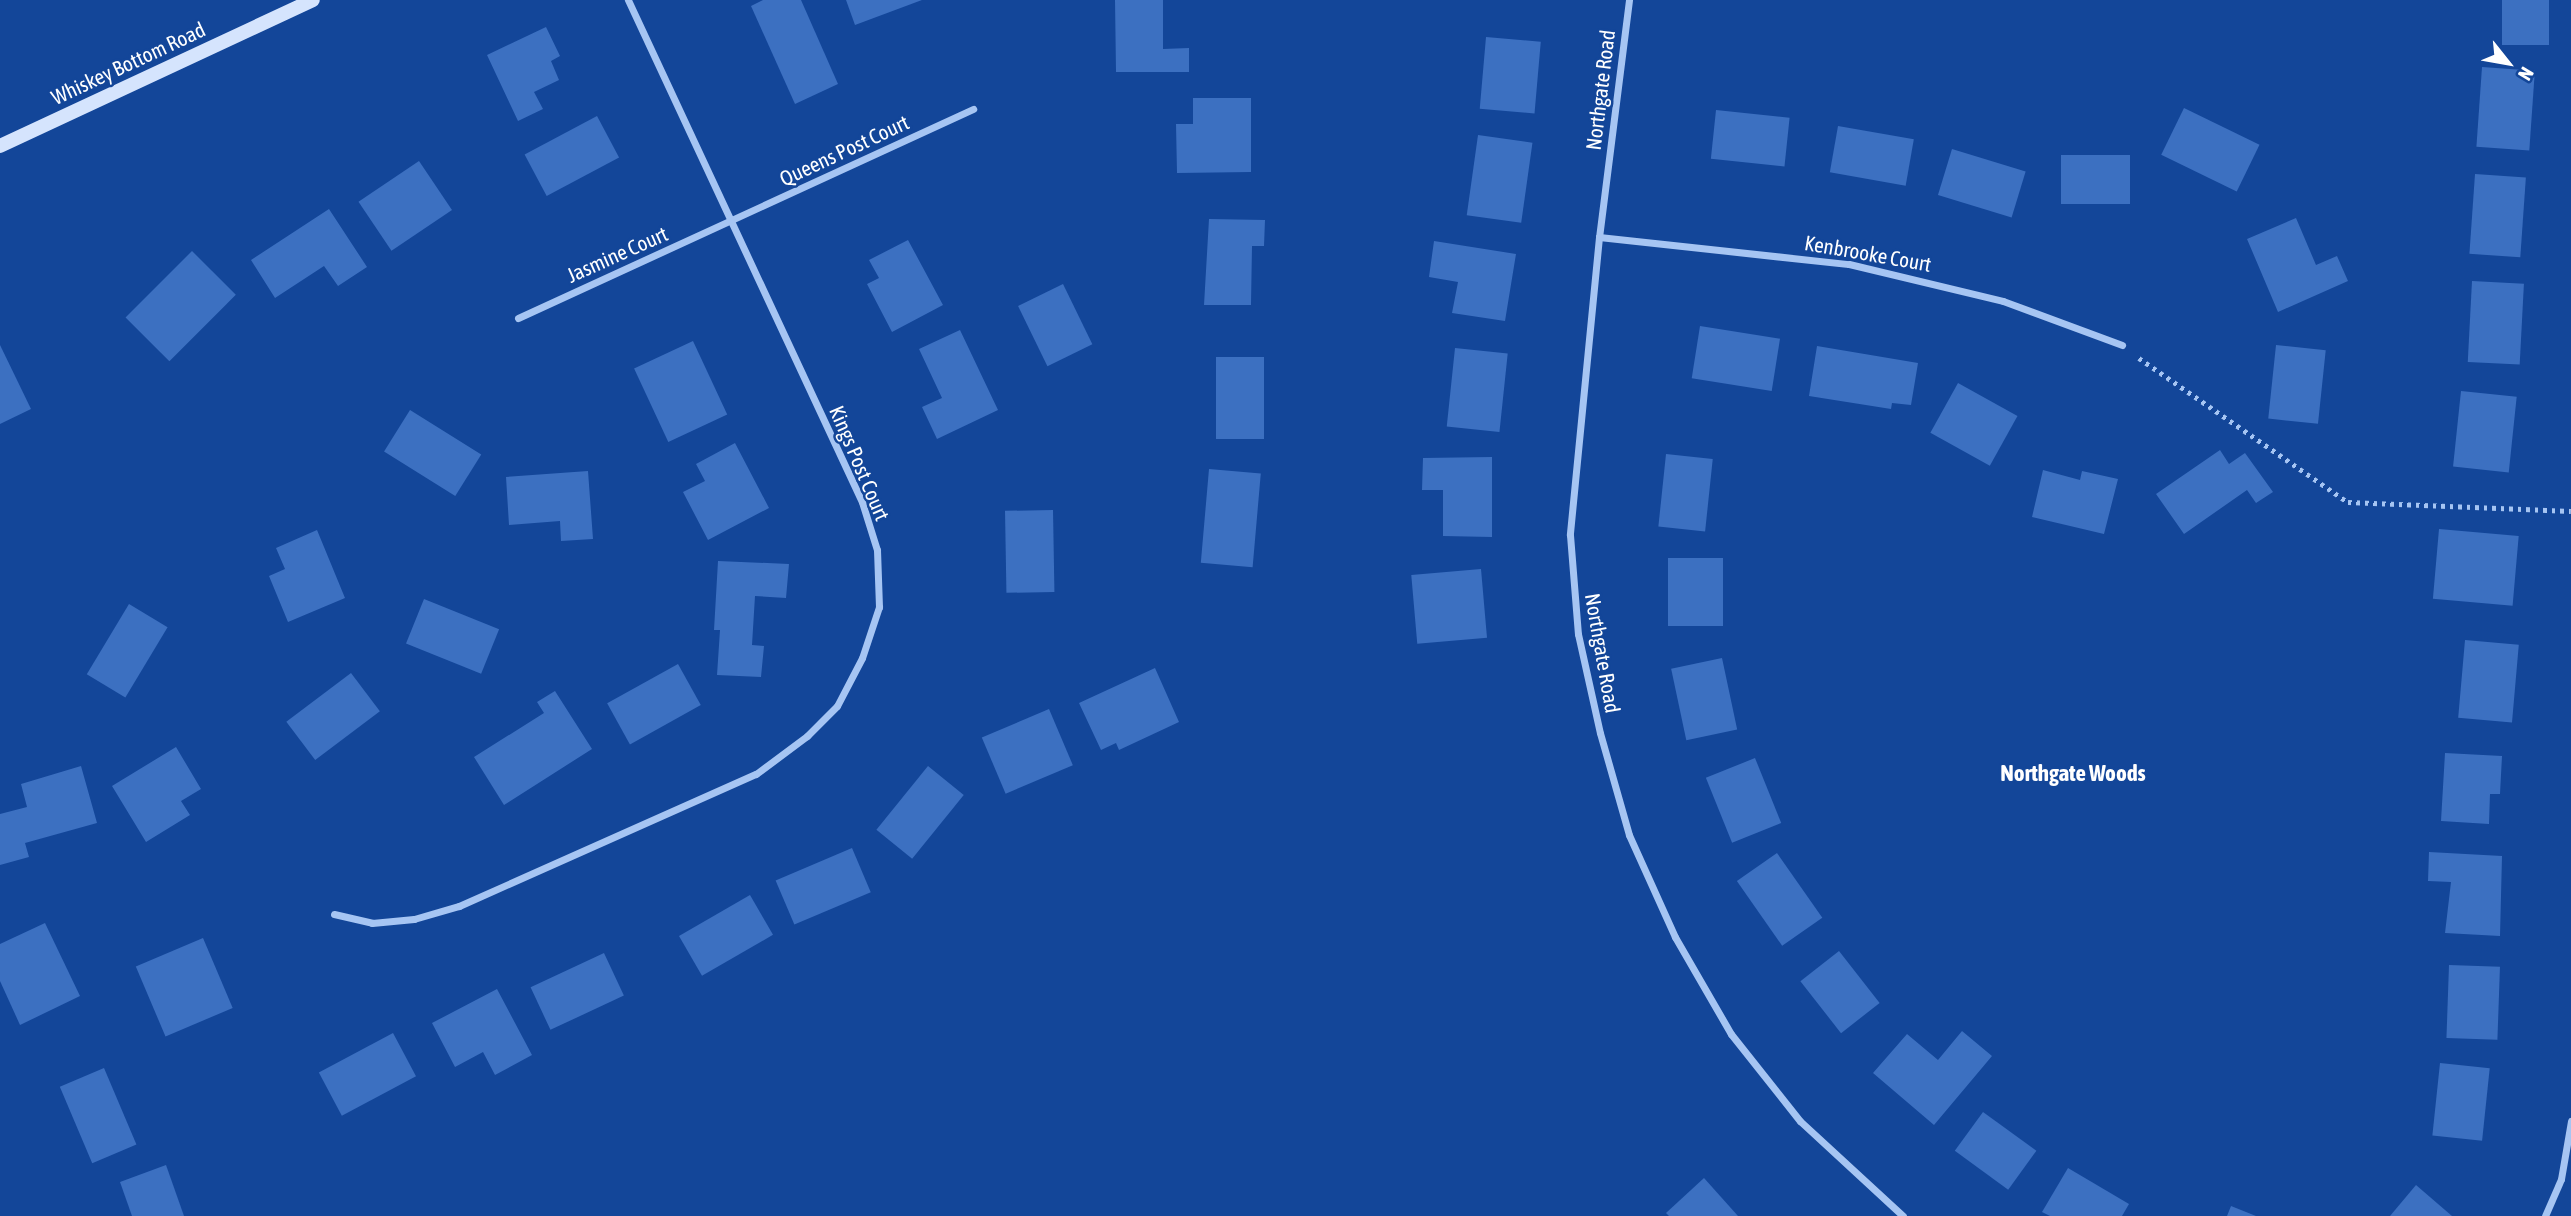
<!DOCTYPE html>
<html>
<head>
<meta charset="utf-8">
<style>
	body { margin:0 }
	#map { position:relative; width:2571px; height:1216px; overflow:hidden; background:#134699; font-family:"Asap Condensed",sans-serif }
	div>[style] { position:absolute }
	.building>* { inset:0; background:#3c70c1; transform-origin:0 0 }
	.path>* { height:4.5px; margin-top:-2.25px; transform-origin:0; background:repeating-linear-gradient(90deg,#a6c5f3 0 3.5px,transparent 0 8.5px) }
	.street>* { height:7px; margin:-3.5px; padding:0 3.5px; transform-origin:3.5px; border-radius:3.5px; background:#a6c5f3 }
	.secondary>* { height:14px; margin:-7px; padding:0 7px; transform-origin:7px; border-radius:7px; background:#d5e4fd }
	span { translate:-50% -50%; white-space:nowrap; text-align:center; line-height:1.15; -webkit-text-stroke:5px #134699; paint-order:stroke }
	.street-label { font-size:21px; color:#fff }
	.neighbourhood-label { font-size:23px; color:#fff; font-weight:700 }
	.north { position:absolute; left:2473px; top:28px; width:70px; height:70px; -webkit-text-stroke:5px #134699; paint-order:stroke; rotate:121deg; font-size:19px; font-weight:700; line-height:28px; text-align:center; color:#fff }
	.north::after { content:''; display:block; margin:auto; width:24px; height:32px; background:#fff; clip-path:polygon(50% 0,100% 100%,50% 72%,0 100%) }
</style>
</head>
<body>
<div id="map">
	<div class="building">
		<div style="clip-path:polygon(763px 0,801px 0,838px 84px,795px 104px,751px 6px)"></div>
		<div style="clip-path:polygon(846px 0,922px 0,855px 25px)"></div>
		<div style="clip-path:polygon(1115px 0,1163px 0,1163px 49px,1189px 48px,1189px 72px,1116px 72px)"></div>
		<div style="left:2502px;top:0;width:47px;height:45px"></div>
		<div style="clip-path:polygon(546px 27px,560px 56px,551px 61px,559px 80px,534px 92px,543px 109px,518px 121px,487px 55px)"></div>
		<div style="left:1486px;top:37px;width:55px;height:72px;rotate:5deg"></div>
		<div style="left:2482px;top:67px;width:53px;height:80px;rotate:4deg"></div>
		<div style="clip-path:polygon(1193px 98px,1251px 98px,1251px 172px,1177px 173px,1176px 124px,1193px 124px)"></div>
		<div style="left:2184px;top:108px;width:84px;height:52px;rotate:26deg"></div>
		<div style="left:1716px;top:110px;width:74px;height:49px;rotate:6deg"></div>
		<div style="left:597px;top:116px;width:47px;height:82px;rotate:62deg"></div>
		<div style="left:1838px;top:126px;width:77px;height:47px;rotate:10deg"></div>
		<div style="left:1478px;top:135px;width:55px;height:81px;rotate:8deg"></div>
		<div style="left:1952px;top:149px;width:77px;height:48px;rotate:17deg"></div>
		<div style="left:2061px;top:155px;width:69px;height:49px"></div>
		<div style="left:419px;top:161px;width:59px;height:73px;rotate:56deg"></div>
		<div style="left:2475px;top:174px;width:51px;height:80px;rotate:4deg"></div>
		<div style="clip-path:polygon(329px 209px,367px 267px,338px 286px,324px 266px,275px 298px,251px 260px)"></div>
		<div style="clip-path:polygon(2296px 218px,2316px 265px,2337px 256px,2348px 281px,2278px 312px,2247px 239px)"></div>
		<div style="clip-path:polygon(1209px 219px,1265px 220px,1264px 246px,1252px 246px,1251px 305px,1204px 305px)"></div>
		<div style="clip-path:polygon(908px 240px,943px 305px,892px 332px,867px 284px,879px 278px,869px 260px)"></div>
		<div style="clip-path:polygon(1434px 241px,1516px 254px,1505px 321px,1452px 313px,1458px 282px,1429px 277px)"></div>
		<div style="left:192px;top:251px;width:62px;height:94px;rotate:45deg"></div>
		<div style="left:2472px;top:281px;width:52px;height:81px;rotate:3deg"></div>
		<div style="left:1063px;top:284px;width:67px;height:50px;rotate:64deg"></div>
		<div style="left:1700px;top:326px;width:81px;height:53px;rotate:9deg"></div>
		<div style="clip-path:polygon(960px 330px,998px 410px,937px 439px,922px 407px,942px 398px,919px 349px)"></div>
		<div style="left:693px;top:341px;width:81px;height:65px;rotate:65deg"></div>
		<div style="clip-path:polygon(0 345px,31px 409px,0 424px)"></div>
		<div style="left:2276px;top:345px;width:50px;height:74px;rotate:6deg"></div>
		<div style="clip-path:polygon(1817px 346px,1918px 363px,1911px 405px,1892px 403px,1891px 409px,1809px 396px)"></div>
		<div style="left:1455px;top:348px;width:53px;height:79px;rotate:6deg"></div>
		<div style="left:1216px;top:357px;width:48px;height:82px"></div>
		<div style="left:1958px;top:383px;width:68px;height:57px;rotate:29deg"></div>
		<div style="left:2461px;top:391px;width:56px;height:76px;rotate:6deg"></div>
		<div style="left:410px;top:410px;width:84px;height:49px;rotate:32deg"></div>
		<div style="clip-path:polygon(735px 443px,769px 508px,708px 540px,683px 492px,705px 481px,696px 464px)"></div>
		<div style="clip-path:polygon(2220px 450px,2229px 464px,2245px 453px,2273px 492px,2256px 503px,2247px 490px,2184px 534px,2156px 494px)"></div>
		<div style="left:1666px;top:454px;width:47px;height:73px;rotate:6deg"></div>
		<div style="clip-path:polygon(1492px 457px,1492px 537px,1443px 536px,1443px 490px,1422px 490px,1423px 458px)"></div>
		<div style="left:1209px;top:469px;width:52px;height:94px;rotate:5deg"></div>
		<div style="clip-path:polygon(2043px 470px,2080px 480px,2082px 471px,2118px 479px,2104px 534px,2032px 517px)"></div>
		<div style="clip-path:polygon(588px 471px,593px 539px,561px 541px,560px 521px,509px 525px,506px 477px)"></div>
		<div style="left:1053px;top:510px;width:82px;height:48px;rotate:89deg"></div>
		<div style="left:2439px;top:529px;width:80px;height:70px;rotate:5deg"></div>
		<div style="clip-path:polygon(317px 530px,345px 598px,288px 622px,269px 576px,285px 569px,276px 548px)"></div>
		<div style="left:1668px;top:558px;width:55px;height:68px"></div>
		<div style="clip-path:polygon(718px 561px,789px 564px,786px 598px,755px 596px,752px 645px,764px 646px,761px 677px,717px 675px,720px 630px,714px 630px)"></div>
		<div style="left:1481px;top:569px;width:69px;height:70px;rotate:85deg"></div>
		<div style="left:424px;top:599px;width:81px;height:48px;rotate:22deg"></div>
		<div style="left:129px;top:604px;width:45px;height:82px;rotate:31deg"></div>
		<div style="left:2465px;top:640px;width:54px;height:78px;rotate:5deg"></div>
		<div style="left:1722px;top:658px;width:73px;height:52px;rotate:78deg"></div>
		<div style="left:678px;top:664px;width:47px;height:81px;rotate:61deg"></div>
		<div style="clip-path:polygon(1155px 668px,1179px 722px,1119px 750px,1116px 743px,1101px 750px,1079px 703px)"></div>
		<div style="left:351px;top:673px;width:48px;height:81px;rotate:53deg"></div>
		<div style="clip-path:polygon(555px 691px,592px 749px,504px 805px,474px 757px,544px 713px,537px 702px)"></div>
		<div style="left:1049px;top:709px;width:61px;height:73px;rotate:67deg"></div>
		<div style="clip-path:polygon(176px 747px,201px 789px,181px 801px,190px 815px,146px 842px,112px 786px)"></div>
		<div style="clip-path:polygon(2445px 753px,2502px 756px,2500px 794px,2490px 794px,2489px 824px,2441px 821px)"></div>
		<div style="left:1755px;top:758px;width:70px;height:53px;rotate:68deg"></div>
		<div style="clip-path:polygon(81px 766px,97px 823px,25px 843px,29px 857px,0 865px,0 814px,27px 807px,21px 784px)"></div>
		<div style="left:928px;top:766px;width:46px;height:82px;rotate:39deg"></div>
		<div style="left:852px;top:848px;width:48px;height:83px;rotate:67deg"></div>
		<div style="clip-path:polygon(2429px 852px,2502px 856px,2500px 936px,2445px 933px,2451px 882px,2428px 881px)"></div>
		<div style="left:1777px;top:853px;width:79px;height:49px;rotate:55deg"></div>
		<div style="left:750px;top:895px;width:46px;height:82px;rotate:60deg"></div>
		<div style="clip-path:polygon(45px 923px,80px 996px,20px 1025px,0 981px,0 944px)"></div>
		<div style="left:203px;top:938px;width:76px;height:73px;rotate:67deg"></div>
		<div style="left:1839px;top:951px;width:66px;height:49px;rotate:52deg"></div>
		<div style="left:604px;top:953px;width:47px;height:81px;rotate:65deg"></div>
		<div style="left:2449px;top:965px;width:51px;height:73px;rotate:2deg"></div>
		<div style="clip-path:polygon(497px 989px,532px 1055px,495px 1075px,483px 1052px,455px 1067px,432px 1023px)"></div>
		<div style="clip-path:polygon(1962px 1031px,1992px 1056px,1934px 1125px,1873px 1073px,1907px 1034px,1938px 1060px)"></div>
		<div style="left:393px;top:1033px;width:49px;height:84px;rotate:62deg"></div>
		<div style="left:2440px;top:1063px;width:50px;height:73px;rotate:6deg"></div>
		<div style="left:104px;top:1068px;width:83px;height:48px;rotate:67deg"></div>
		<div style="left:1983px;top:1112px;width:66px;height:48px;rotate:36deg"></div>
		<div style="clip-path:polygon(166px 1165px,184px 1216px,132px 1216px,120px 1182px)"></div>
		<div style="clip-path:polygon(2068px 1168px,2129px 1204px,2122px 1216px,2050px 1216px,2042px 1212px)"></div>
		<div style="clip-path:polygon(1704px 1178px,1738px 1216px,1669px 1216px,1666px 1213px)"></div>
		<div style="clip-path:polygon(2416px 1185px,2452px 1216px,2390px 1216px)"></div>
		<div style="clip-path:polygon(2231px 1206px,2256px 1216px,2227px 1216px)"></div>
	</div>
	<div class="path">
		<div style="left:2139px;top:358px;width:254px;rotate:34.6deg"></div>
		<div style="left:2348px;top:502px;width:223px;rotate:2.3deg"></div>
	</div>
	<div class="street">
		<div style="left:1629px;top:0;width:239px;rotate:97.2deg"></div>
		<div style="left:1599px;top:237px;width:299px;rotate:95.6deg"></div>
		<div style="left:1570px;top:535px;width:99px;rotate:85.4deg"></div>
		<div style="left:1578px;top:634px;width:101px;rotate:77.5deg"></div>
		<div style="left:1600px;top:733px;width:106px;rotate:74.1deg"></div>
		<div style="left:1629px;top:835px;width:112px;rotate:65.7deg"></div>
		<div style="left:1675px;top:937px;width:112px;rotate:60deg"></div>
		<div style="left:1731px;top:1034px;width:111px;rotate:51.6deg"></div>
		<div style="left:1800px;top:1121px;width:140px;rotate:42.7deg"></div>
		<div style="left:1599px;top:237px;width:251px;rotate:6.2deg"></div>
		<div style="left:1849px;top:264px;width:158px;rotate:13.5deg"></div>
		<div style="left:2003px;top:301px;width:127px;rotate:20.3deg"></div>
		<div style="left:518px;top:318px;width:501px;rotate:-24.67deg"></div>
		<div style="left:334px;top:914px;width:39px;rotate:13deg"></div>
		<div style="left:372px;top:923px;width:42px;rotate:-5.4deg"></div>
		<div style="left:414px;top:919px;width:47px;rotate:-16.1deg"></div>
		<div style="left:459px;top:906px;width:325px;rotate:-24deg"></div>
		<div style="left:756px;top:774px;width:64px;rotate:-36.7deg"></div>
		<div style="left:807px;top:736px;width:42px;rotate:-45deg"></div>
		<div style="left:837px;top:706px;width:54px;rotate:-62.5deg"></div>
		<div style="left:862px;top:658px;width:54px;rotate:-71.6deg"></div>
		<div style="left:879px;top:607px;width:57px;rotate:-92deg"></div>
		<div style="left:877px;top:550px;width:50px;rotate:-107.4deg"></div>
		<div style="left:862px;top:502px;width:554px;rotate:-114.99deg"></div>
		<div style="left:2545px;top:1216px;width:40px;rotate:-66.6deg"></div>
		<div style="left:2561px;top:1179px;width:59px;rotate:-80.2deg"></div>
	</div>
	<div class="secondary">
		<div style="left:0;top:146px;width:345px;rotate:-25deg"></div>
	</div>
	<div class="street-label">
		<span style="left:128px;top:63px;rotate:-25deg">Whiskey Bottom Road</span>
		<span style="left:1600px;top:90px;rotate:-83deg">Northgate Road</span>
		<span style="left:844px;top:150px;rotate:-25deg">Queens Post Court</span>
		<span style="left:1868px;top:253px;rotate:10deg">Kenbrooke Court</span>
		<span style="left:617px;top:254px;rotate:-24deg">Jasmine Court</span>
		<span style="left:860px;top:463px;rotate:67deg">Kings Post Court</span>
		<span style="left:1603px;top:653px;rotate:80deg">Northgate Road</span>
	</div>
	<div class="neighbourhood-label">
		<span style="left:2073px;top:773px">Northgate Woods</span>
	</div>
	<div class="north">N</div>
</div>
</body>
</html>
